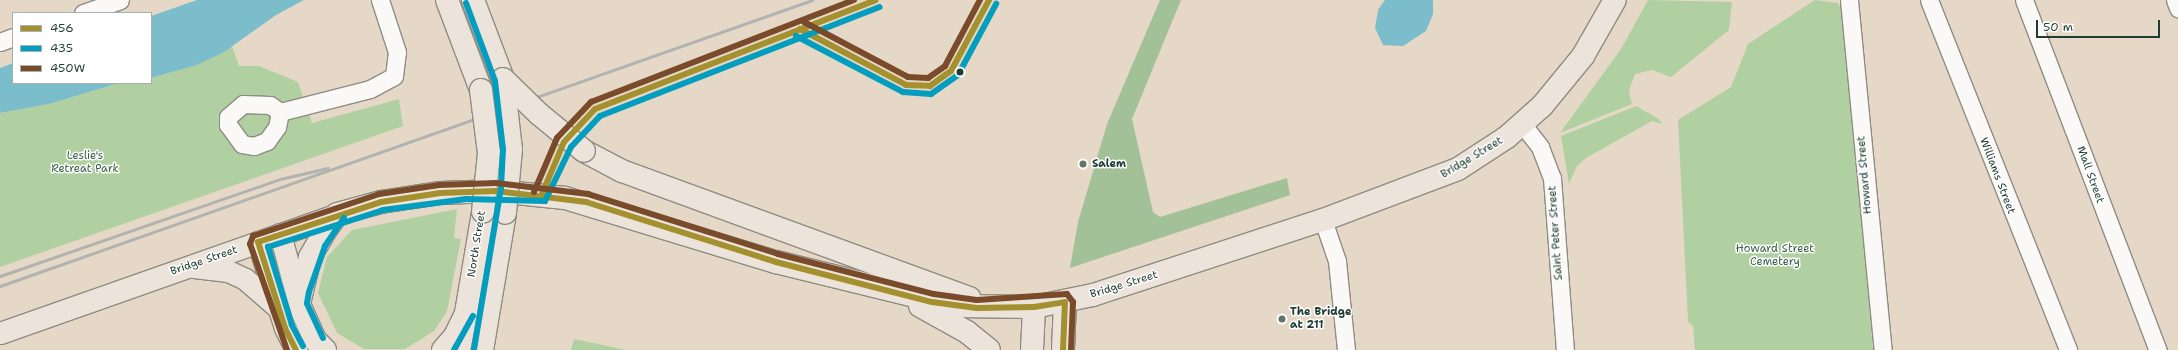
<!DOCTYPE html>
<html>
<head>
<meta charset="utf-8">
<style>
	body { margin:0 }
	#map { position:relative; width:2178px; height:350px; overflow:hidden; background:#e6d8c7; font-family:"Shantell Sans",sans-serif }
	div>[style] { position:absolute }
	.green>* { inset:0; background:#b1d0a2 }
	.forest>* { inset:0; background:#a3c198 }
	.water>* { inset:0; background:#7cbdcc }
	.roads { filter:drop-shadow(1px 0 #8e8c82) drop-shadow(-1px 0 #8e8c82) drop-shadow(0 1px #8e8c82) drop-shadow(0 -1px #8e8c82) }
	.minor>* { height:17px; margin:-8.5px; padding:0 8.5px; transform-origin:8.5px; border-radius:8.5px; background:#fbf9f7 }
	.major>* { height:21px; margin:-10.5px; padding:0 10.5px; transform-origin:10.5px; border-radius:10.5px; background:#ece3db }
	.highway>* { height:22px; margin:-11px; padding:0 11px; transform-origin:11px; border-radius:11px; background:#ece3db }
	.rail>* { height:3px; margin:-1.5px; padding:0 1.5px; transform-origin:1.5px; border-radius:1.5px; background:#b2b3b0 }
	.bridges { filter:drop-shadow(1px 0 #8e8c82) drop-shadow(-1px 0 #8e8c82) drop-shadow(0 1px #8e8c82) drop-shadow(0 -1px #8e8c82) }
	.major-bridge>* { height:21px; margin:-10.5px; padding:0 10.5px; transform-origin:10.5px; border-radius:10.5px; background:#ece3db }
	.highway-bridge>* { height:22px; margin:-11px; padding:0 11px; transform-origin:11px; border-radius:11px; background:#ece3db }
	.bus-1>* { height:6px; margin:-3px; padding:0 3px; transform-origin:3px; border-radius:3px; background:#a5902f }
	.bus-2>* { height:6px; margin:-3px; padding:0 3px; transform-origin:3px; border-radius:3px; background:#039ebf }
	.bus-3>* { height:6px; margin:-3px; padding:0 3px; transform-origin:3px; border-radius:3px; background:#7a4b2a }
	.dots>* { width:11px; height:11px; translate:-50% -50%; box-sizing:border-box; border:2px solid #fff; border-radius:50% }
	span { translate:-50% -50%; white-space:nowrap; text-align:center; line-height:1.15; -webkit-text-stroke:3px #fff; paint-order:stroke }
	.park-label { font-size:11px; color:#396048 }
	.street-label { font-size:11px; color:#1f3d34 }
	.poi-label { font-size:11px; color:#1f3d34; font-weight:700 }
	.left { translate:0 -50%; text-align:left }
	.legend { position:absolute; left:12px; top:12px; width:140px; height:72px; box-sizing:border-box; background:#fff; border:1px solid #a5b1ae; margin:0; padding:5px 7px; list-style:none; font-size:12px; color:#1f3d34 }
	.legend li { display:flex; align-items:center; gap:8px; height:20px }
	.legend b { width:20px; border:1px solid #a5b1ae }
	.scale { position:absolute; left:2036px; top:20px; width:124px; height:18px; box-sizing:border-box; border:2px solid #1f3d34; border-top:0; padding-left:5px; font-size:12px; line-height:14px; white-space:nowrap; color:#1f3d34; -webkit-text-stroke:3px #fff; paint-order:stroke }
</style>
</head>
<body>
<div id="map">
	<div class="green">
		<div style="clip-path:polygon(1648px 0,1732px 2px,1729px 30px,1671px 77px,1652px 70px,1635px 74px,1629px 91px,1632px 104px,1560px 133px,1621px 49px)"></div>
		<div style="clip-path:polygon(1815px 0,1838px 3px,1843px 14px,1873px 350px,1695px 350px,1693px 326px,1688px 322px,1678px 120px,1731px 87px,1748px 44px)"></div>
		<div style="clip-path:polygon(232px 46px,239px 66px,259px 66px,298px 82px,312px 123px,399px 99px,403px 126px,0 267px,0 113px,49px 104px,119px 83px,151px 83px,151px 78px,197px 65px)"></div>
		<div style="clip-path:polygon(1636px 106px,1659px 119px,1662px 124px,1652px 121px,1586px 158px,1577px 166px,1569px 184px,1561px 136px)"></div>
		<div style="clip-path:polygon(457px 209px,454px 238px,461px 239px,447px 311px,434px 331px,405px 349px,364px 349px,337px 333px,318px 293px,327px 257px,352px 230px)"></div>
		<div style="clip-path:polygon(574px 339px,626px 350px,571px 350px)"></div>
	</div>
	<div class="forest">
		<div style="clip-path:polygon(1160px 0,1181px 0,1132px 119px,1153px 212px,1160px 217px,1287px 178px,1290px 195px,1070px 268px,1078px 222px,1107px 124px)"></div>
	</div>
	<div class="water">
		<div style="clip-path:polygon(197px 0,304px 0,276px 15px,224px 52px,197px 65px,151px 78px,151px 16px)"></div>
		<div style="clip-path:polygon(1385px 0,1433px 0,1433px 14px,1426px 31px,1403px 46px,1383px 45px,1375px 28px,1378px 10px)"></div>
		<div style="clip-path:polygon(13px 63px,13px 83px,119px 83px,49px 104px,0 113px,0 68px)"></div>
	</div>
	<div class="roads">
		<div class="minor">
			<div style="left:1849px;top:0;width:352px;rotate:84.5deg"></div>
			<div style="left:1929px;top:0;width:377px;rotate:68.3deg"></div>
			<div style="left:2024px;top:0;width:375px;rotate:69.1deg"></div>
			<div style="left:2175px;top:0;width:9px;rotate:69deg"></div>
			<div style="left:83px;top:13px;width:39px;rotate:-19deg"></div>
			<div style="left:0;top:42px;width:14px;rotate:-21deg"></div>
			<div style="left:280px;top:112px;width:15px;rotate:101deg"></div>
			<div style="left:277px;top:127px;width:17px;rotate:126deg"></div>
			<div style="left:267px;top:141px;width:14px;rotate:159deg"></div>
			<div style="left:254px;top:146px;width:12px;rotate:-171deg"></div>
			<div style="left:242px;top:144px;width:24px;rotate:-126deg"></div>
			<div style="left:228px;top:125px;width:8px;rotate:-90deg"></div>
			<div style="left:228px;top:117px;width:20px;rotate:-41deg"></div>
			<div style="left:243px;top:104px;width:27px;rotate:2deg"></div>
			<div style="left:270px;top:105px;width:12px;rotate:35deg"></div>
			<div style="left:280px;top:112px;width:93px;rotate:-14.3deg"></div>
			<div style="left:370px;top:89px;width:27px;rotate:-28deg"></div>
			<div style="left:394px;top:76px;width:24px;rotate:-83deg"></div>
			<div style="left:397px;top:52px;width:55px;rotate:-108.1deg"></div>
			<div style="left:1523px;top:125px;width:28px;rotate:52deg"></div>
			<div style="left:1540px;top:147px;width:33px;rotate:69deg"></div>
			<div style="left:1552px;top:178px;width:172px;rotate:85.7deg"></div>
			<div style="left:1323px;top:220px;width:43px;rotate:71.1deg"></div>
			<div style="left:1337px;top:261px;width:89px;rotate:84.2deg"></div>
		</div>
		<div class="major">
			<div style="left:280px;top:234px;width:73px;rotate:74.8deg"></div>
			<div style="left:258px;top:242px;width:90px;rotate:72.6deg"></div>
			<div style="left:285px;top:328px;width:25px;rotate:63deg"></div>
			<div style="left:194px;top:267px;width:34px;rotate:7deg"></div>
			<div style="left:228px;top:271px;width:19px;rotate:25deg"></div>
			<div style="left:245px;top:279px;width:41px;rotate:41.1deg"></div>
			<div style="left:0;top:333px;width:357px;rotate:-19.4deg"></div>
			<div style="left:459px;top:350px;width:32px;rotate:-79deg"></div>
			<div style="left:482px;top:350px;width:139px;rotate:-80.5deg"></div>
		</div>
		<div class="highway">
			<div style="left:447px;top:0;width:96px;rotate:69.3deg"></div>
			<div style="left:473px;top:0;width:85px;rotate:69.2deg"></div>
			<div style="left:584px;top:151px;width:43px;rotate:27.8deg"></div>
			<div style="left:622px;top:171px;width:370px;rotate:20.1deg"></div>
			<div style="left:920px;top:306px;width:54px;rotate:29deg"></div>
			<div style="left:967px;top:332px;width:28px;rotate:39deg"></div>
			<div style="left:325px;top:350px;width:14px;rotate:-135deg"></div>
			<div style="left:315px;top:340px;width:39px;rotate:-114deg"></div>
			<div style="left:299px;top:304px;width:48px;rotate:-76.8deg"></div>
			<div style="left:310px;top:257px;width:34px;rotate:-60deg"></div>
			<div style="left:327px;top:228px;width:17px;rotate:-54deg"></div>
			<div style="left:337px;top:214px;width:46px;rotate:-15.3deg"></div>
			<div style="left:381px;top:202px;width:60px;rotate:-8.7deg"></div>
			<div style="left:440px;top:193px;width:56px;rotate:-2deg"></div>
			<div style="left:496px;top:191px;width:69px;rotate:5.8deg"></div>
			<div style="left:565px;top:198px;width:220px;rotate:16.9deg"></div>
			<div style="left:776px;top:262px;width:184px;rotate:13.8deg"></div>
			<div style="left:955px;top:306px;width:79px;rotate:0.7deg"></div>
			<div style="left:1034px;top:307px;width:60px;rotate:-11.5deg"></div>
			<div style="left:1093px;top:295px;width:242px;rotate:-18.1deg"></div>
			<div style="left:1323px;top:220px;width:144px;rotate:-20.7deg"></div>
			<div style="left:1458px;top:169px;width:59px;rotate:-33.1deg"></div>
			<div style="left:1507px;top:137px;width:47px;rotate:-41.5deg"></div>
			<div style="left:1542px;top:106px;width:65px;rotate:-50.6deg"></div>
			<div style="left:1583px;top:56px;width:64px;rotate:-60.3deg"></div>
			<div style="left:443px;top:350px;width:18px;rotate:-49deg"></div>
			<div style="left:455px;top:336px;width:25px;rotate:-64deg"></div>
			<div style="left:466px;top:313px;width:102px;rotate:-80.4deg"></div>
			<div style="left:1032px;top:350px;width:43px;rotate:-87.3deg"></div>
			<div style="left:1063px;top:350px;width:48px;rotate:-87.6deg"></div>
		</div>
	</div>
	<div class="rail">
		<div style="left:0;top:276px;width:296px;rotate:-19.1deg"></div>
		<div style="left:280px;top:179px;width:49px;rotate:-12.9deg"></div>
		<div style="left:0;top:286px;width:861px;rotate:-19.4deg"></div>
	</div>
	<div class="bridges">
		<div class="major-bridge">
			<div style="left:503px;top:79px;width:70px;rotate:83.5deg"></div>
			<div style="left:511px;top:149px;width:64px;rotate:95.4deg"></div>
		</div>
		<div class="highway-bridge">
			<div style="left:503px;top:79px;width:50px;rotate:44.2deg"></div>
			<div style="left:539px;top:114px;width:58px;rotate:39.4deg"></div>
			<div style="left:481px;top:90px;width:64px;rotate:82.8deg"></div>
			<div style="left:489px;top:153px;width:59px;rotate:95.8deg"></div>
		</div>
	</div>
	<div class="bus-1">
		<div style="left:800px;top:29px;width:120px;rotate:27.8deg"></div>
		<div style="left:906px;top:85px;width:24px;rotate:2deg"></div>
		<div style="left:930px;top:86px;width:26px;rotate:-36deg"></div>
		<div style="left:951px;top:71px;width:81px;rotate:-61.8deg"></div>
		<div style="left:542px;top:194px;width:56px;rotate:-67.1deg"></div>
		<div style="left:564px;top:142px;width:45px;rotate:-46.8deg"></div>
		<div style="left:595px;top:109px;width:301px;rotate:-21.2deg"></div>
		<div style="left:296px;top:350px;width:25px;rotate:-117deg"></div>
		<div style="left:285px;top:328px;width:90px;rotate:-107.4deg"></div>
		<div style="left:258px;top:242px;width:129px;rotate:-18deg"></div>
		<div style="left:381px;top:202px;width:60px;rotate:-8.7deg"></div>
		<div style="left:440px;top:193px;width:56px;rotate:-2deg"></div>
		<div style="left:496px;top:191px;width:91px;rotate:7deg"></div>
		<div style="left:586px;top:202px;width:199px;rotate:17.5deg"></div>
		<div style="left:776px;top:262px;width:161px;rotate:14.4deg"></div>
		<div style="left:932px;top:302px;width:45px;rotate:7.6deg"></div>
		<div style="left:977px;top:308px;width:57px;rotate:-1deg"></div>
		<div style="left:1034px;top:307px;width:31px;rotate:-9deg"></div>
		<div style="left:1065px;top:302px;width:48px;rotate:92.4deg"></div>
	</div>
	<div class="bus-2">
		<div style="left:466px;top:3px;width:83px;rotate:69.6deg"></div>
		<div style="left:495px;top:81px;width:68px;rotate:83.3deg"></div>
		<div style="left:503px;top:149px;width:39px;rotate:93deg"></div>
		<div style="left:501px;top:188px;width:163px;rotate:99.5deg"></div>
		<div style="left:796px;top:36px;width:121px;rotate:27.6deg"></div>
		<div style="left:903px;top:92px;width:28px;rotate:4deg"></div>
		<div style="left:931px;top:94px;width:33px;rotate:-35deg"></div>
		<div style="left:958px;top:75px;width:81px;rotate:-61.8deg"></div>
		<div style="left:323px;top:338px;width:38px;rotate:-115deg"></div>
		<div style="left:307px;top:303px;width:11px;rotate:-80deg"></div>
		<div style="left:309px;top:292px;width:49px;rotate:-70.8deg"></div>
		<div style="left:325px;top:246px;width:34px;rotate:-56deg"></div>
		<div style="left:303px;top:346px;width:24px;rotate:-118deg"></div>
		<div style="left:292px;top:325px;width:82px;rotate:-107.1deg"></div>
		<div style="left:268px;top:247px;width:121px;rotate:-17.8deg"></div>
		<div style="left:383px;top:210px;width:84px;rotate:-7.5deg"></div>
		<div style="left:466px;top:199px;width:79px;rotate:1.5deg"></div>
		<div style="left:545px;top:201px;width:60px;rotate:-64.3deg"></div>
		<div style="left:571px;top:147px;width:42px;rotate:-46.9deg"></div>
		<div style="left:600px;top:116px;width:300px;rotate:-21.3deg"></div>
		<div style="left:454px;top:350px;width:39px;rotate:-61deg"></div>
	</div>
	<div class="bus-3">
		<div style="left:804px;top:22px;width:118px;rotate:27.9deg"></div>
		<div style="left:908px;top:77px;width:20px;rotate:3deg"></div>
		<div style="left:928px;top:78px;width:21px;rotate:-35deg"></div>
		<div style="left:945px;top:66px;width:75px;rotate:-62.1deg"></div>
		<div style="left:534px;top:192px;width:59px;rotate:-66.9deg"></div>
		<div style="left:557px;top:138px;width:50px;rotate:-46.6deg"></div>
		<div style="left:591px;top:102px;width:282px;rotate:-21.2deg"></div>
		<div style="left:287px;top:350px;width:112px;rotate:-109.2deg"></div>
		<div style="left:250px;top:244px;width:9px;rotate:-69deg"></div>
		<div style="left:253px;top:236px;width:133px;rotate:-18.4deg"></div>
		<div style="left:379px;top:194px;width:61px;rotate:-8.5deg"></div>
		<div style="left:439px;top:185px;width:57px;rotate:-2deg"></div>
		<div style="left:496px;top:183px;width:93px;rotate:6.8deg"></div>
		<div style="left:588px;top:194px;width:199px;rotate:17.5deg"></div>
		<div style="left:778px;top:254px;width:161px;rotate:14.4deg"></div>
		<div style="left:934px;top:294px;width:43px;rotate:7.9deg"></div>
		<div style="left:977px;top:300px;width:90px;rotate:-3.8deg"></div>
		<div style="left:1067px;top:294px;width:10px;rotate:53deg"></div>
		<div style="left:1073px;top:302px;width:48px;rotate:92.4deg"></div>
	</div>
	<div class="dots">
		<div style="left:960px;top:72px;background:#1f3d34"></div>
		<div style="left:1083px;top:164px;background:#657367"></div>
		<div style="left:1282px;top:319px;background:#657367"></div>
	</div>
	<div class="park-label">
		<span style="left:85px;top:163px">Leslie's<br>Retreat Park</span>
		<span style="left:1775px;top:256px">Howard Street<br>Cemetery</span>
	</div>
	<div class="street-label">
		<span style="left:1472px;top:158px;rotate:-31deg">Bridge Street</span>
		<span style="left:1865px;top:175px;rotate:-95deg">Howard Street</span>
		<span style="left:2090px;top:175px;rotate:70deg">Mall Street</span>
		<span style="left:1997px;top:176px;rotate:69deg">Williams Street</span>
		<span style="left:1556px;top:233px;rotate:-94deg">Saint Peter Street</span>
		<span style="left:477px;top:244px;rotate:-81deg">North Street</span>
		<span style="left:204px;top:261px;rotate:-19deg">Bridge Street</span>
		<span style="left:1124px;top:285px;rotate:-17deg">Bridge Street</span>
	</div>
	<div class="poi-label">
		<span class="left" style="left:1092px;top:164px">Salem</span>
		<span class="left" style="left:1290px;top:319px">The Bridge<br>at 211</span>
	</div>
	<ul class="legend">
	<li><b style="height:5px;background:#a5902f"></b>456</li>
	<li><b style="height:5px;background:#039ebf"></b>435</li>
	<li><b style="height:5px;background:#7a4b2a"></b>450W</li>
	</ul>
	<div class="scale">50 m</div>
</div>
</body>
</html>
